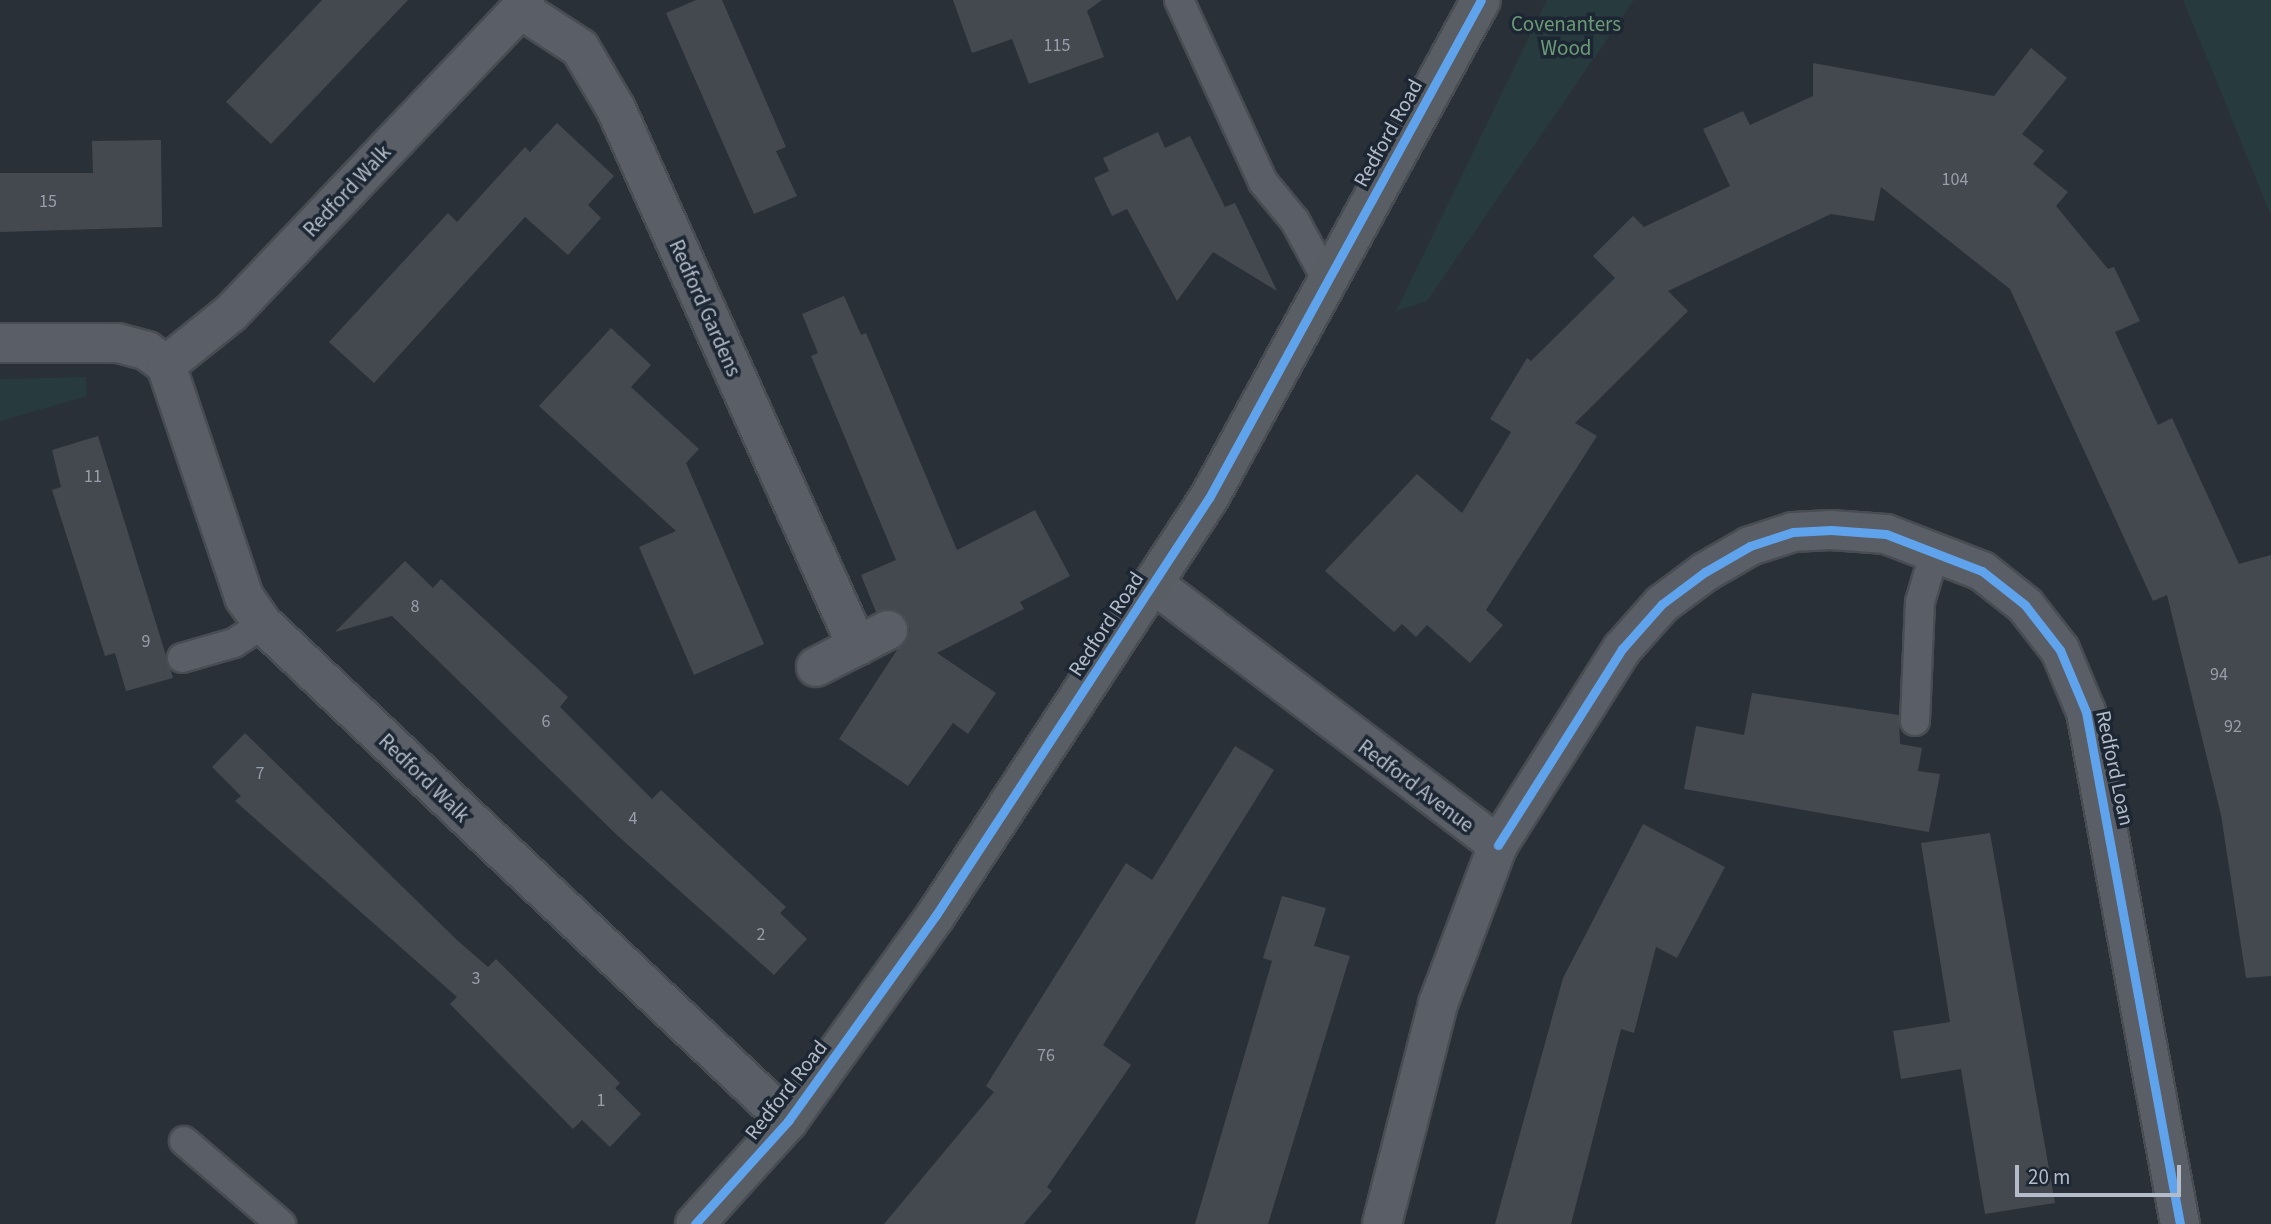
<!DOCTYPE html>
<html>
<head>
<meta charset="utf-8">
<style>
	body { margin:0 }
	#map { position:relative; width:2271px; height:1224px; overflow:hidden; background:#2a3038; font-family:"Source Sans 3",sans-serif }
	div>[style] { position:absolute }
	.green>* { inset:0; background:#273a3e }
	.building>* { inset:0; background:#444950 }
	.roads { filter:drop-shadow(2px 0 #484c53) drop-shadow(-2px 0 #484c53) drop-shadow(0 2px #484c53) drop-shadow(0 -2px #484c53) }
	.service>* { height:28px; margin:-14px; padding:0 14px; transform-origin:14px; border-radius:14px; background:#5a5e66 }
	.minor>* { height:38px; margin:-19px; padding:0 19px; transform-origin:19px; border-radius:19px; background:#5a5e66 }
	.secondary>* { height:38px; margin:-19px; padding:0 19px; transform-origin:19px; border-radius:19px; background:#595d64 }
	.cycleway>* { height:9px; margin:-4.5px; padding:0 4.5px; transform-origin:4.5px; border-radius:4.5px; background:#60a3ed }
	span { translate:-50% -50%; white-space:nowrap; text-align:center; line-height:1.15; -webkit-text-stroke:7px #1d2633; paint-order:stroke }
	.number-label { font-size:18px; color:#989fab }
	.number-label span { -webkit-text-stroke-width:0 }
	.park-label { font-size:21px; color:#6b9a76 }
	.street-label { font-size:21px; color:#b4bcc9 }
	.scale { position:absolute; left:2015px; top:1165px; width:166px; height:32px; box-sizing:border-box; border:4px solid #b4bcc9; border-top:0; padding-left:9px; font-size:21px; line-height:24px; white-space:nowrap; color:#b4bcc9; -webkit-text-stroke:5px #1d2633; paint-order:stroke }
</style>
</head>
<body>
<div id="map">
	<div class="green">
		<div style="clip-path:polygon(1547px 0,1634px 0,1427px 301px,1396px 311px)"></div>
		<div style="clip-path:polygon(2183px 0,2271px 0,2271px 216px,2221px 92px)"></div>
		<div style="clip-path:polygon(86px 377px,87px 396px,0 421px,0 379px)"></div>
	</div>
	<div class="building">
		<div style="clip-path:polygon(322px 0,408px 0,271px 144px,226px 102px)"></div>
		<div style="clip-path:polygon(696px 0,722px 0,786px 147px,776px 151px,797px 196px,754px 214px,666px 13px)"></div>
		<div style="clip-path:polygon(953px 0,1102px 0,1087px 11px,1104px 57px,1029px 84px,1012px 39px,972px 53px)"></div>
		<div style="clip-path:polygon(2031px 48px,2067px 78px,2022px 134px,2044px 151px,2033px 164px,2068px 192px,2056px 206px,2108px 269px,2114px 267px,2140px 321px,2115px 332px,2158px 425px,2172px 418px,2239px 564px,2271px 555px,2271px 976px,2246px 978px,2221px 815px,2167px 595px,2153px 601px,2010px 289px,1881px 187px,1874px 221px,1831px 214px,1668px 291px,1688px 311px,1575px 423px,1597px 436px,1486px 610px,1503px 625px,1470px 663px,1427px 625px,1416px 637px,1402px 624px,1394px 632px,1325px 571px,1417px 474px,1462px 513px,1511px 432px,1490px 419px,1527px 358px,1531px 361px,1615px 278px,1593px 256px,1633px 216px,1644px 227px,1730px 186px,1703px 129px,1743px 111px,1750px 125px,1813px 96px,1813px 63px,1994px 96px)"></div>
		<div style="clip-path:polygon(557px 123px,614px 176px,588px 205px,601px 218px,568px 255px,525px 217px,374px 383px,329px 342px,448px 213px,457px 222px,525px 147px,530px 152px)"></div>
		<div style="clip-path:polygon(1158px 132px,1165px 148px,1190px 136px,1225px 207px,1235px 203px,1277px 291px,1213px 252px,1177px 301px,1127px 209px,1112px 216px,1094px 178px,1109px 171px,1103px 158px)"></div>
		<div style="clip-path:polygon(161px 140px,162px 227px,0 232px,0 173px,93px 173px,92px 141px)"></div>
		<div style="clip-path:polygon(844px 296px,861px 335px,866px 333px,957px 550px,1035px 510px,1070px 576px,1020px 602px,1024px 609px,937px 653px,996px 693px,968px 734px,953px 723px,908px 786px,839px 739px,910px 630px,899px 611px,876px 612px,861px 575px,896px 560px,811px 356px,818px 353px,802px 314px)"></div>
		<div style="clip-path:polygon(611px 328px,651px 365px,631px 387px,699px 449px,686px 463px,764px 644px,694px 675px,639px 547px,676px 531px,539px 406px)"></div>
		<div style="clip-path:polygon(98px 436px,173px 678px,126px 691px,115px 653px,105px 656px,52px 490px,61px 487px,52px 450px)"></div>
		<div style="clip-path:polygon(405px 561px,433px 588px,441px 579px,568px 697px,560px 707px,652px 799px,661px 790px,786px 907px,780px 913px,807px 939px,774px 975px,618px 836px,392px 616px,335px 632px)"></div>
		<div style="clip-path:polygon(1752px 693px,1899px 715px,1900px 744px,1922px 748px,1918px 771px,1940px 774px,1929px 832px,1684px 789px,1696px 726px,1744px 735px)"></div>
		<div style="clip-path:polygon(245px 733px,458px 941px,488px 967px,496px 959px,620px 1083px,615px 1088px,641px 1114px,610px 1147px,582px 1120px,573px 1129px,450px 1004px,457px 997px,235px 801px,241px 796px,212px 767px)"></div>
		<div style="clip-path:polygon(1235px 746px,1274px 770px,1103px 1045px,1131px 1065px,1047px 1187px,1052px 1191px,1024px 1224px,884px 1224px,994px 1092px,986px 1086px,1126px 863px,1152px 880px)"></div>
		<div style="clip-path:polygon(1643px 824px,1725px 867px,1677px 958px,1656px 947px,1634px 1033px,1621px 1029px,1571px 1224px,1495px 1224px,1563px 978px)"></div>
		<div style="clip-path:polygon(1990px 833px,2055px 1203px,1985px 1214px,1961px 1069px,1901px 1079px,1893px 1031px,1950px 1022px,1921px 843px)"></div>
		<div style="clip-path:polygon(1282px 896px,1326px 908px,1314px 946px,1350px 956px,1268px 1224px,1195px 1224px,1272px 961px,1263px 958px)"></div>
	</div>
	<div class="roads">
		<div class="service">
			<div style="left:1179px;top:0;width:200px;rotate:65.2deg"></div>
			<div style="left:1263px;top:182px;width:50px;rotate:50.6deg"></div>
			<div style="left:1295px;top:221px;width:65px;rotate:61.5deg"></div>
			<div style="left:182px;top:658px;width:54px;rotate:-16.1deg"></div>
			<div style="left:234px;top:643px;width:35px;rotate:-33deg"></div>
			<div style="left:1915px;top:721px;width:119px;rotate:-87.6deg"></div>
			<div style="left:1920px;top:602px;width:56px;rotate:-73.5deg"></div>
			<div style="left:184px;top:1141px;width:128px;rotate:40.6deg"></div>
		</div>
		<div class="minor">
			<div style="left:525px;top:0;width:10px;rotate:119deg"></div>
			<div style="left:520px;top:9px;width:72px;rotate:33deg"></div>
			<div style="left:580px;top:48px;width:71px;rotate:59.5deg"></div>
			<div style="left:616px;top:109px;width:589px;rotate:65.83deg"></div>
			<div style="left:0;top:343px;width:118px"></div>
			<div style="left:118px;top:343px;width:30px;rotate:15deg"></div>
			<div style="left:147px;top:351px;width:24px;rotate:36deg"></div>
			<div style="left:166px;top:365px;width:245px;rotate:71.4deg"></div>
			<div style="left:244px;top:597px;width:33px;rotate:55deg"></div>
			<div style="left:263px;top:624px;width:723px;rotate:43.43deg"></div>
			<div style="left:166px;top:365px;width:83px;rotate:-38.7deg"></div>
			<div style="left:231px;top:313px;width:419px;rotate:-46.4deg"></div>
			<div style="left:1154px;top:584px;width:432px;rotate:37.2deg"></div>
			<div style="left:1498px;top:845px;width:170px;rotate:110.7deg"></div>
			<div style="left:1438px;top:1004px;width:227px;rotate:104.3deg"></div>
			<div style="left:816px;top:667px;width:81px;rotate:-27.2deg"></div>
			<div style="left:1498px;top:845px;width:232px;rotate:-57.7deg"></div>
			<div style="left:1622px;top:649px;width:60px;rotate:-48.4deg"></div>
			<div style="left:1662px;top:604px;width:54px;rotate:-36.7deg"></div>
			<div style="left:1705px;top:572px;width:52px;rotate:-30deg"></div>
			<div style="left:1750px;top:546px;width:45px;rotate:-18deg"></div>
			<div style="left:1793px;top:532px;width:38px;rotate:-3deg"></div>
			<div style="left:1831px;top:530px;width:55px;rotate:4.2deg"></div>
			<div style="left:1886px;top:534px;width:103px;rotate:21.1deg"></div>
			<div style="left:1982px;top:571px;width:55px;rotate:38.3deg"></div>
			<div style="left:2025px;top:605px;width:57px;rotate:52.1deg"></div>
			<div style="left:2060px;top:650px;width:67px;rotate:67.2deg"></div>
			<div style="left:2086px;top:712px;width:521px;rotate:79.6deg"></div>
		</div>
		<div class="secondary">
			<div style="left:695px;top:1224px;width:139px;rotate:-47.9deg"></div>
			<div style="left:788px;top:1121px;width:254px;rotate:-54.3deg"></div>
			<div style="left:936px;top:915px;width:498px;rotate:-56.8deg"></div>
			<div style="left:1209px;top:498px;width:567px;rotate:-61.36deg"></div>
		</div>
	</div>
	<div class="cycleway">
		<div style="left:1498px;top:845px;width:232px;rotate:-57.7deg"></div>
		<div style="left:1622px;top:649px;width:60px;rotate:-48.4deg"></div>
		<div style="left:1662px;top:604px;width:54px;rotate:-36.7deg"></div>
		<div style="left:1705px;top:572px;width:52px;rotate:-30deg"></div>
		<div style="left:1750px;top:546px;width:45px;rotate:-18deg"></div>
		<div style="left:1793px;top:532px;width:38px;rotate:-3deg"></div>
		<div style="left:1831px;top:530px;width:55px;rotate:4.2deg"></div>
		<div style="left:1886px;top:534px;width:103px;rotate:21.1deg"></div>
		<div style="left:1982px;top:571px;width:55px;rotate:38.3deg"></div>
		<div style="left:2025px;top:605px;width:57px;rotate:52.1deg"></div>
		<div style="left:2060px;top:650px;width:67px;rotate:67.2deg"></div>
		<div style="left:2086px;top:712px;width:521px;rotate:79.6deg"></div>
		<div style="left:695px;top:1224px;width:139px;rotate:-47.9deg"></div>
		<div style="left:788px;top:1121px;width:254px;rotate:-54.3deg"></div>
		<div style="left:936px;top:915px;width:498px;rotate:-56.8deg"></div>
		<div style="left:1209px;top:498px;width:567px;rotate:-61.36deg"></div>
	</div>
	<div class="number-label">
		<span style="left:1057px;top:46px">115</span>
		<span style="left:1955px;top:180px">104</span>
		<span style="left:48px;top:202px">15</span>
		<span style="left:93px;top:477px">11</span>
		<span style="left:415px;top:607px">8</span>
		<span style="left:146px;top:642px">9</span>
		<span style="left:2219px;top:675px">94</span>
		<span style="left:546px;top:722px">6</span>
		<span style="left:2233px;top:727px">92</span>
		<span style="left:260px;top:774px">7</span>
		<span style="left:633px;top:819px">4</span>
		<span style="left:761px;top:935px">2</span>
		<span style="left:476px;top:979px">3</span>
		<span style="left:1046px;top:1056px">76</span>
		<span style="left:601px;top:1101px">1</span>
	</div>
	<div class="park-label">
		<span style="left:1566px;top:36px">Covenanters<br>Wood</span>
	</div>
	<div class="street-label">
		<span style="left:1388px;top:133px;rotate:-61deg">Redford Road</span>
		<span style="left:347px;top:191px;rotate:-47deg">Redford Walk</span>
		<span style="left:705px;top:308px;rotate:66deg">Redford Gardens</span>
		<span style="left:1106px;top:624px;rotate:-57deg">Redford Road</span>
		<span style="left:2115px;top:768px;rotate:78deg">Redford Loan</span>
		<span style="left:424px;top:778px;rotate:44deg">Redford Walk</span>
		<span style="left:1416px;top:786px;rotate:37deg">Redford Avenue</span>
		<span style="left:786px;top:1090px;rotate:-52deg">Redford Road</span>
	</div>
	<div class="scale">20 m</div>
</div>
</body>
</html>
